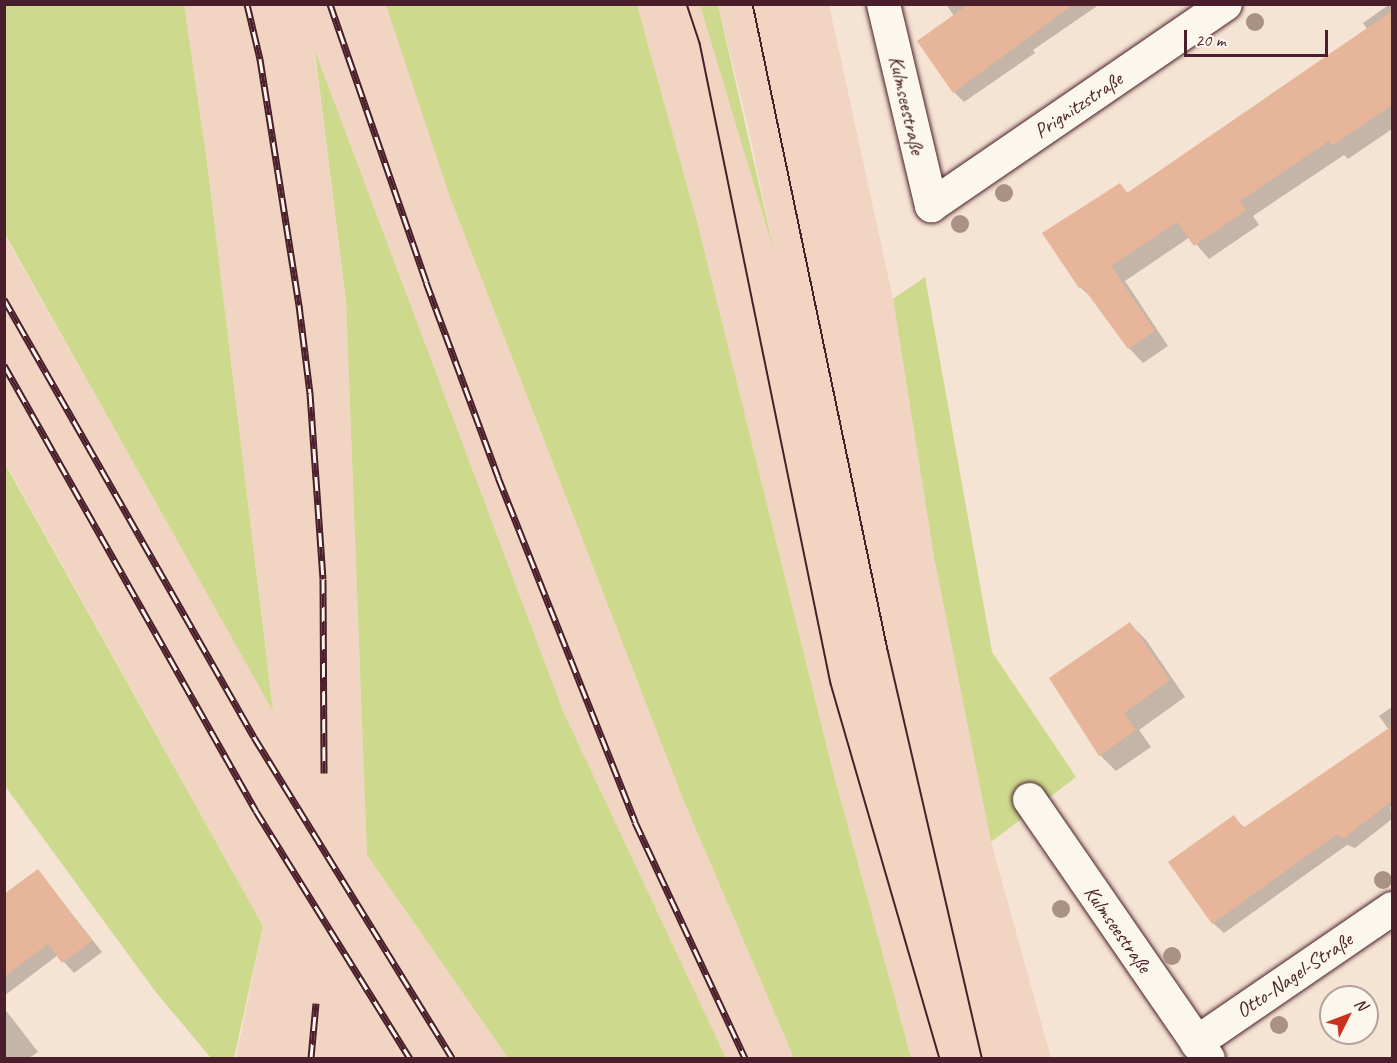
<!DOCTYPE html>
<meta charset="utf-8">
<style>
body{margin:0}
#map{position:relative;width:1397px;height:1063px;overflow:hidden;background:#f5e3d3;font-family:Caveat,sans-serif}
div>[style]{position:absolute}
.built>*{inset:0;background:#f1d5c2}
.green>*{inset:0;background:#cdd98c}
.shadow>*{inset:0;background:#0003}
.building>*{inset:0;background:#e7b599}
.roads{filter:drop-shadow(0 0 2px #4a1f2b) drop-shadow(0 0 2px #4a1f2b)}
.minor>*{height:33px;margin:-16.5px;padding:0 16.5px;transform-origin:16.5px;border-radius:16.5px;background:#fbf7ec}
.tram>*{height:1.5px;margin:-0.75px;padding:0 0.75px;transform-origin:0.75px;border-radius:0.75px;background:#4a1f2b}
.rail>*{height:7px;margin-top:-3.5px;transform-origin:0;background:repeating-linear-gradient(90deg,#fbf7ec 0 14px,#4a1f2b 0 28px);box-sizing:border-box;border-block:2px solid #4a1f2b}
.trees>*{width:18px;height:18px;margin:-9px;border-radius:50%;background:#a99184}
span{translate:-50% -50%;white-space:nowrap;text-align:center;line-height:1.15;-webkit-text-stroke:4.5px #fbf7ec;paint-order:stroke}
.street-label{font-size:21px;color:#4a1f2b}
.frame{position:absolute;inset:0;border:6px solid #4a1f2b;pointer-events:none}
.north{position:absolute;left:1319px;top:985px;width:60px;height:60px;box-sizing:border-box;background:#fbf7ec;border:2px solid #b4a19f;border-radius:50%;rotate:48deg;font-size:16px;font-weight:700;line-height:24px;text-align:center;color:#4a1f2b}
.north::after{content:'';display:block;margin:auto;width:21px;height:27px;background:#c8321e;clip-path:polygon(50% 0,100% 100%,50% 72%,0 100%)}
.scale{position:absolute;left:1184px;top:30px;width:144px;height:27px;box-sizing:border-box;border:3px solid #4a1f2b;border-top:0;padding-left:8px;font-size:18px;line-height:21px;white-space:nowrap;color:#4a1f2b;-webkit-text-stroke:4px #fbf7ec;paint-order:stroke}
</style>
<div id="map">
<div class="built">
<i style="clip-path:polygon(184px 5px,386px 5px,450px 197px,683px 799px,794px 1058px,726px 1058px,563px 711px,315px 54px,346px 300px,367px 855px,508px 1058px,236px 1058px,263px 926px,5px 462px,4px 234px,273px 709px,207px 162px)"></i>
<i style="clip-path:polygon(637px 5px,700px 5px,772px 241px,748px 126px,718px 5px,829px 5px,893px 299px,934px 557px,991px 842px,1051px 1058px,911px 1058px,833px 772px,699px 229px)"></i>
</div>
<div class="green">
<i style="clip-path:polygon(4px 5px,184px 5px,207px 162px,273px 711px,5px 234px)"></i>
<i style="clip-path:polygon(386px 5px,637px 5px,699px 229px,833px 772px,911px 1058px,794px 1058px,683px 799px,450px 197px)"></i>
<i style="clip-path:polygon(700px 5px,718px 5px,774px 251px)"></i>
<i style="clip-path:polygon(315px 51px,563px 711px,726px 1058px,508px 1058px,367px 855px,346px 300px)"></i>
<i style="clip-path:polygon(925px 277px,992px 652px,1076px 777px,991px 842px,934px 557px,893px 299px)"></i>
<i style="clip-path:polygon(4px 462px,263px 926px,234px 1058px,211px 1058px,155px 991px,5px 786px)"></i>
</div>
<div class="shadow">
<i style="clip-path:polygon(946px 4px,1100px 4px,1033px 50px,1035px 53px,964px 102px,954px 92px,954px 16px)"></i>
<i style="clip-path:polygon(1390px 4px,1392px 4px,1392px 129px,1348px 159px,1344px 155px,1253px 216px,1259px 225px,1209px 259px,1190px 237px,1125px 281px,1168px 346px,1143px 363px,1129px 348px,1095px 301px,1080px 287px,1120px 185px,1128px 193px,1368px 30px,1363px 23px)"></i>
<i style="clip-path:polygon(1130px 624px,1146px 640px,1185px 697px,1139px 730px,1151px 747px,1116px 771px,1100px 755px)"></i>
<i style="clip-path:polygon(1392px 707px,1392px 805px,1390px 807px,1392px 819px,1355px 848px,1347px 845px,1224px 933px,1213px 923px,1233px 817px,1245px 828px,1389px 730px,1379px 716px)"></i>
<i style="clip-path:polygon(38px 871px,102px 952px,74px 973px,58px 955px,4px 996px,4px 896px)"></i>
<i style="clip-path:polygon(4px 1008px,38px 1052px,29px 1058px,4px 1058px)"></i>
</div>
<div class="building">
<i style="clip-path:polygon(969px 4px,1074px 4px,953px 93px,917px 41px)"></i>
<i style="clip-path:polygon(1392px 11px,1392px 105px,1332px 146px,1329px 141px,1240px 201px,1246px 210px,1194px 246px,1177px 222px,1111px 266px,1155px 331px,1128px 349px,1082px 286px,1079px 288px,1042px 233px,1120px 183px,1127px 193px)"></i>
<i style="clip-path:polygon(1130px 622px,1170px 680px,1124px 713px,1136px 730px,1099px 756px,1049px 678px)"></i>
<i style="clip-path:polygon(1392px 726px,1392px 801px,1344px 838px,1336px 835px,1212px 924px,1168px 862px,1234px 815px,1243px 828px)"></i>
<i style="clip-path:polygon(38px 869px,92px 941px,62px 963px,48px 944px,4px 977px,4px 894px)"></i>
</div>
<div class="roads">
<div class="minor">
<i style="left:883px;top:4px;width:207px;rotate:76.6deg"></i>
<i style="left:931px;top:205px;width:356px;rotate:-34.4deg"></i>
<i style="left:1029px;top:799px;width:315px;rotate:55.4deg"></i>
<i style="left:1196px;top:1042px;width:237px;rotate:-34.4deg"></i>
</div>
</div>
<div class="tram">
<i style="left:687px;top:4px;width:41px;rotate:71.6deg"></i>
<i style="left:700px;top:43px;width:654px;rotate:78.45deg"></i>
<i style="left:831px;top:684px;width:390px;rotate:73.8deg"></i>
<i style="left:753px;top:4px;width:660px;rotate:78.2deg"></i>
<i style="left:888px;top:650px;width:419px;rotate:77deg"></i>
</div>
<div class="rail">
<i style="left:247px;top:4px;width:57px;rotate:76.7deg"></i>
<i style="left:260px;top:59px;width:249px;rotate:81deg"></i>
<i style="left:299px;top:305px;width:89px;rotate:82.9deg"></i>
<i style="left:310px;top:393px;width:186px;rotate:86deg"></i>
<i style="left:323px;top:579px;width:194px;rotate:89.7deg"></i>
<i style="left:330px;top:4px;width:294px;rotate:70.9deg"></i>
<i style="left:426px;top:282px;width:208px;rotate:69.7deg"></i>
<i style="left:498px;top:477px;width:371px;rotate:68.3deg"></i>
<i style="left:635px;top:822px;width:260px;rotate:65deg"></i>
<i style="left:4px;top:299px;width:504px;rotate:60.28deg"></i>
<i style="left:254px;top:737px;width:377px;rotate:58.3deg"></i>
<i style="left:4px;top:365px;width:512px;rotate:60.53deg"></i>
<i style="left:256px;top:811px;width:291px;rotate:58.1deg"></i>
<i style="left:311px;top:1058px;width:55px;rotate:-84.8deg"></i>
</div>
<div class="trees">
<i style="left:1255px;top:22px"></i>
<i style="left:1004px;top:193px"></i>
<i style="left:960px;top:224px"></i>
<i style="left:1383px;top:880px"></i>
<i style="left:1061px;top:909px"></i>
<i style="left:1172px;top:956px"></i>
<i style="left:1279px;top:1025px"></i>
</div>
<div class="street-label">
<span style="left:907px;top:105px;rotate:77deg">Kulmseestraße</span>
<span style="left:1078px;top:105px;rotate:-34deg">Prignitzstraße</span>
<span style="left:1118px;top:929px;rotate:55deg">Kulmseestraße</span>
<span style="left:1294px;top:975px;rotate:-34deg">Otto-Nagel-Straße</span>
</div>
<div class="frame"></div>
<div class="north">N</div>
<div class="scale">20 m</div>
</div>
